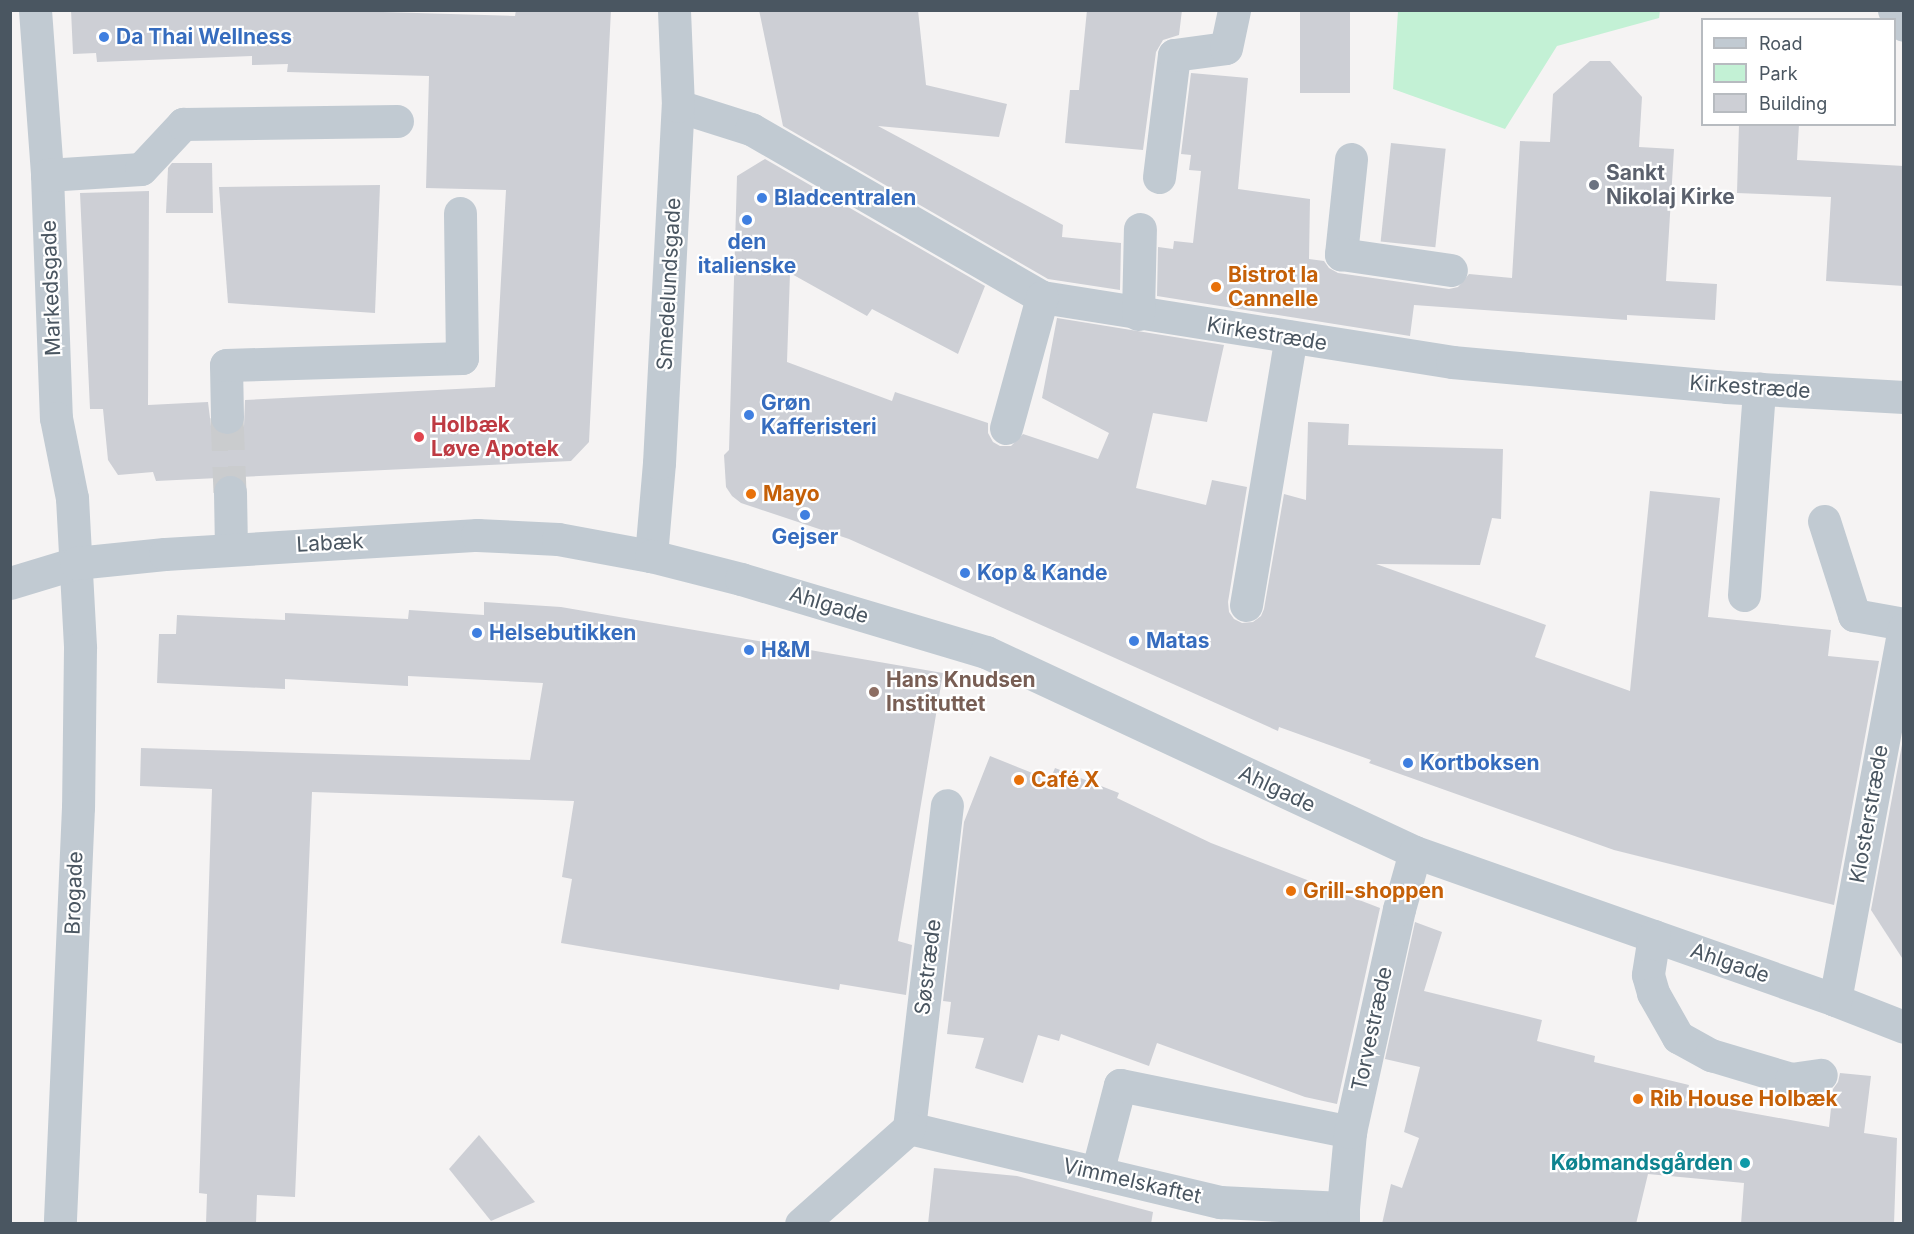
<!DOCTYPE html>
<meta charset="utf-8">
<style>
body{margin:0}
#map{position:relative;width:1914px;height:1234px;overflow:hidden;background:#f5f3f3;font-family:Inter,sans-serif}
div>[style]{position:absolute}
.green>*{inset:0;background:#c3f1d5}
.building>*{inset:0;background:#cdcfd5;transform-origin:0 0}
.minor-tunnel>*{height:33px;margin-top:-16.5px;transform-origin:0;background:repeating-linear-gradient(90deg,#caccce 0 33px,transparent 0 49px)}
.minor>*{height:33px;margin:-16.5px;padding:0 16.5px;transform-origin:16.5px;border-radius:16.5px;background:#c1cad2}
.dots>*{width:16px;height:16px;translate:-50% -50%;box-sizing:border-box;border:3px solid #fff;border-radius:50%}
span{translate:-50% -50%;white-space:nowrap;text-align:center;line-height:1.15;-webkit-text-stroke:4.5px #fff;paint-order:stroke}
.shop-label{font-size:21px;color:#366cbe;font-weight:700}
.left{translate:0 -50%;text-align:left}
.worship-label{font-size:21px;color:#5b616d;font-weight:700}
.food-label{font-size:21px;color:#c56008;font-weight:700}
.street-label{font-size:21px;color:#4a5661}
.health-label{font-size:21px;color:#be3a42;font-weight:700}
.education-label{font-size:21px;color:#785e54;font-weight:700}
.culture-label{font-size:21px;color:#0d838f;font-weight:700}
.right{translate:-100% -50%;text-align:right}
.frame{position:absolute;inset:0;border:12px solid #4a5661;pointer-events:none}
.legend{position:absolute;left:1701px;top:18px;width:195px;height:108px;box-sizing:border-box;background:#fff;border:2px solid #b7bbc0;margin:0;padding:8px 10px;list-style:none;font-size:18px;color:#4a5661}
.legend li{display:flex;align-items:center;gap:12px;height:30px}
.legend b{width:30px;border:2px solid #b7bbc0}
</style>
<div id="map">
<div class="green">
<i style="clip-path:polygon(1398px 11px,1398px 10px,1660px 11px,1659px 18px,1557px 46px,1505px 129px,1393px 89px)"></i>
</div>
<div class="building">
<i style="clip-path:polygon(71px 10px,315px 10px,515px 16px,516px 10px,611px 10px,589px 442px,571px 461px,240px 477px,229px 473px,218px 478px,156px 481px,153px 472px,118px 475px,108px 460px,103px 409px,90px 409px,80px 193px,149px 191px,148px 405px,208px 402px,211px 426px,217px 433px,227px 436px,237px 433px,244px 426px,245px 400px,495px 387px,506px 190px,426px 188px,429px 76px,287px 72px,288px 64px,252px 65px,252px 56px,97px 62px,96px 53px,73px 54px)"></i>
<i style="clip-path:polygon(759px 10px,918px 10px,926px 85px,1007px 104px,999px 137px,878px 126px,1063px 225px,1062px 237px,1121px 243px,1120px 290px,1048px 279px,783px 126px)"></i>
<i style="clip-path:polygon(1087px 10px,1182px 10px,1179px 35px,1163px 40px,1156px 52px,1143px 150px,1065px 143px,1070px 90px,1079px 90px)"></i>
<i style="left:1300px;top:10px;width:50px;height:83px"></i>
<i style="clip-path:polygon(1590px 61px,1610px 61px,1642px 97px,1639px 147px,1674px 149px,1666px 281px,1717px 284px,1715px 320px,1627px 315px,1627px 320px,1414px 305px,1410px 336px,1157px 296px,1158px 247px,1173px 249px,1174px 241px,1193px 243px,1201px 171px,1189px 170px,1191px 155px,1181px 154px,1191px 73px,1248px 78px,1238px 189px,1310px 199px,1309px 259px,1324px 261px,1329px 268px,1338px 273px,1449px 289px,1458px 287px,1469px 274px,1512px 278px,1520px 141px,1550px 142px,1553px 94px)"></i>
<i style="clip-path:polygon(1739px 124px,1799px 124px,1797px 160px,1904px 166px,1904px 286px,1826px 281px,1831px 197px,1737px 193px)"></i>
<i style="left:1391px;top:143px;width:55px;height:99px;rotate:6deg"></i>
<i style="clip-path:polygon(765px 159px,985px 286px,958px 354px,872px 309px,867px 316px,790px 273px,787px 362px,892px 401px,895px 392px,988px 423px,988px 433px,993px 442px,1000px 446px,1011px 446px,1023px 434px,1098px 459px,1109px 433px,1042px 398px,1057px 318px,1224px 345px,1207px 422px,1153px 413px,1136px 488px,1206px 505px,1212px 480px,1247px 487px,1228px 602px,1229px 612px,1234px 619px,1242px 623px,1253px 622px,1261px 616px,1264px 609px,1284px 494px,1306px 500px,1308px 422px,1349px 424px,1348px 445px,1503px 449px,1501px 519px,1492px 518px,1480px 565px,1376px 564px,1546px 625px,1535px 657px,1630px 691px,1650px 491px,1720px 498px,1708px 617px,1831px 630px,1828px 656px,1879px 661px,1834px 905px,1614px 850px,1369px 763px,1371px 760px,1279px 727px,1278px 731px,849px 539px,741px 503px,732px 496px,726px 487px,724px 455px,729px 450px,737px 176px)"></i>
<i style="clip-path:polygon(172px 163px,212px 163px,213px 213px,166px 213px,168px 168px)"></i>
<i style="clip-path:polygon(380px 185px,375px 313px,228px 303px,219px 187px)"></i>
<i style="clip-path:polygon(484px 602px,561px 607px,943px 673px,898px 941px,912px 945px,906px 995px,840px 984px,839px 990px,561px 943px,572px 879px,562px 877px,574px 801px,312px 792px,295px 1197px,257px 1195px,256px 1224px,206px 1224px,207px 1194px,199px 1193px,212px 789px,140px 786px,141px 748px,530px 760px,543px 683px,408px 676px,408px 686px,285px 679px,285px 689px,157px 683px,159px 634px,176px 634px,177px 615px,285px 620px,285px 613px,408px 619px,409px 610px,484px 615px)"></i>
<i style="clip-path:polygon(1904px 734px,1904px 961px,1871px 910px)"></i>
<i style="clip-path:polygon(990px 756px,1050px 780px,1055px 768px,1119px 793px,1117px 798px,1211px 843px,1380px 908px,1337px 1104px,1305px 1097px,1157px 1043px,1149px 1066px,1061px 1034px,1059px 1041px,1038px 1035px,1023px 1083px,975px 1068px,984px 1038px,947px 1034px,951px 1002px,943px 1001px,964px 822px)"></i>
<i style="clip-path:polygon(1415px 922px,1442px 932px,1424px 991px,1542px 1020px,1537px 1041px,1595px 1056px,1594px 1062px,1689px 1085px,1685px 1101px,1829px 1127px,1833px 1089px,1838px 1082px,1840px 1073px,1871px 1076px,1864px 1133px,1897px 1138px,1894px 1224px,1741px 1224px,1744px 1183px,1648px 1174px,1636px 1224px,1382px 1224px,1391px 1184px,1402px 1188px,1419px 1138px,1404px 1132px,1420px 1067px,1385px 1059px)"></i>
<i style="clip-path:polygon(479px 1135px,535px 1202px,491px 1221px,449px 1169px)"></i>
<i style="clip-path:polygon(934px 1168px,1017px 1176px,1153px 1212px,1151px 1224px,928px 1224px)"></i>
</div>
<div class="minor-tunnel">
<i style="left:227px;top:417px;width:75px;rotate:87.7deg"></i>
</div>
<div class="minor">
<i style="left:35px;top:10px;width:165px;rotate:85.8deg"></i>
<i style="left:47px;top:175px;width:243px;rotate:87.9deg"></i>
<i style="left:56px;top:418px;width:82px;rotate:78.7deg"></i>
<i style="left:72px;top:498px;width:150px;rotate:86.9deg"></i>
<i style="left:80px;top:648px;width:159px;rotate:90.7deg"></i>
<i style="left:78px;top:807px;width:417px;rotate:92.5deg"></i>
<i style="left:1894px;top:10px;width:18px;rotate:56deg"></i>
<i style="left:678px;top:106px;width:77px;rotate:17.5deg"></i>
<i style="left:751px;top:129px;width:336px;rotate:30deg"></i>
<i style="left:1042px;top:297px;width:415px;rotate:9deg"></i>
<i style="left:1452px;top:362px;width:275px;rotate:5.2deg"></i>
<i style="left:1726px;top:387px;width:178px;rotate:3.2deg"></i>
<i style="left:1351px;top:159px;width:96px;rotate:96deg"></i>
<i style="left:1341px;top:254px;width:111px;rotate:8.3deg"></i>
<i style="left:47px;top:175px;width:94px;rotate:-3.7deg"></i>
<i style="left:141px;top:169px;width:62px;rotate:-47deg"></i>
<i style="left:183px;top:124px;width:214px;rotate:-0.8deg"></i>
<i style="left:1159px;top:177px;width:123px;rotate:-83deg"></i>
<i style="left:1174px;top:55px;width:52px;rotate:-7.7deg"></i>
<i style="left:1226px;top:48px;width:39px;rotate:-78deg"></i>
<i style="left:1138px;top:314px;width:85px;rotate:-88.7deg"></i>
<i style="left:227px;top:417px;width:52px;rotate:-91.1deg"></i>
<i style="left:226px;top:365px;width:236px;rotate:-1.7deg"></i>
<i style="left:462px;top:358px;width:145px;rotate:-90.8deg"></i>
<i style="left:1006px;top:428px;width:136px;rotate:-74.6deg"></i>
<i style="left:230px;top:492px;width:56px;rotate:89deg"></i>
<i style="left:1824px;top:521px;width:99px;rotate:72.3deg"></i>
<i style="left:1854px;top:615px;width:51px;rotate:10.2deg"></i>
<i style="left:651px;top:556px;width:93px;rotate:-85.1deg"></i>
<i style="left:659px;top:463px;width:358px;rotate:-87deg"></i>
<i style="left:678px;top:106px;width:96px;rotate:-92.4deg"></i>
<i style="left:10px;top:583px;width:69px;rotate:-16.9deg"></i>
<i style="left:76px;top:563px;width:89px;rotate:-5.8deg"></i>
<i style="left:165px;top:554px;width:313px;rotate:-3.5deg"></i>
<i style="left:477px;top:535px;width:81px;rotate:2.8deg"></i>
<i style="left:558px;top:539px;width:95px;rotate:10.4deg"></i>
<i style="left:651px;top:556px;width:93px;rotate:14.3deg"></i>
<i style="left:741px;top:579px;width:256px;rotate:16.6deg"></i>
<i style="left:986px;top:652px;width:473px;rotate:25deg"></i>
<i style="left:1415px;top:852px;width:445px;rotate:19.4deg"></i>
<i style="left:1835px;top:1000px;width:74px;rotate:21.4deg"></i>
<i style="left:1744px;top:595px;width:207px;rotate:-85.8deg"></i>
<i style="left:1246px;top:605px;width:272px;rotate:-80.5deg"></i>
<i style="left:1654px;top:936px;width:39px;rotate:99deg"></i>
<i style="left:1648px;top:975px;width:19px;rotate:74deg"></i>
<i style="left:1653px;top:993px;width:51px;rotate:60.4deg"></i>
<i style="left:1678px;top:1037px;width:38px;rotate:29deg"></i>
<i style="left:1711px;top:1055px;width:84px;rotate:16.7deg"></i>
<i style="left:1791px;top:1079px;width:30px;rotate:-8deg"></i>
<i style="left:1835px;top:1000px;width:377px;rotate:-79.5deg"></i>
<i style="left:909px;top:1128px;width:320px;rotate:13.4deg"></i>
<i style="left:1220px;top:1202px;width:123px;rotate:2.8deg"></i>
<i style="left:1343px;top:1208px;width:16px;rotate:90deg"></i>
<i style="left:909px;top:1128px;width:325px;rotate:-83.3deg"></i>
<i style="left:1097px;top:1173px;width:91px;rotate:-75.4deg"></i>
<i style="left:1120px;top:1085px;width:235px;rotate:11.5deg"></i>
<i style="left:1343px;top:1208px;width:76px;rotate:-84.7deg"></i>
<i style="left:1350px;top:1132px;width:228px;rotate:-77.6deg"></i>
<i style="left:1399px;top:909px;width:59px;rotate:-74.3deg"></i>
<i style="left:801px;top:1224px;width:144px;rotate:-41.6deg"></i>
</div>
<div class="dots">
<i style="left:104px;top:37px;background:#3f7fe0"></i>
<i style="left:1594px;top:185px;background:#6b7280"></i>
<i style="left:762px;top:198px;background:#3f7fe0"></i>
<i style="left:747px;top:220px;background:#3f7fe0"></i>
<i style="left:1216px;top:287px;background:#e8710a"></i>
<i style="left:749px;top:415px;background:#3f7fe0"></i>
<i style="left:419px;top:437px;background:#e0444e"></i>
<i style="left:751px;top:494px;background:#e8710a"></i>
<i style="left:805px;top:515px;background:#3f7fe0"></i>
<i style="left:965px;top:573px;background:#3f7fe0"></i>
<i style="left:477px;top:633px;background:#3f7fe0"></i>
<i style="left:1134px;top:641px;background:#3f7fe0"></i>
<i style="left:749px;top:650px;background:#3f7fe0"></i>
<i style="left:874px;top:692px;background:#8d6e63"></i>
<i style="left:1408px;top:763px;background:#3f7fe0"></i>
<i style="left:1019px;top:780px;background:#e8710a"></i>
<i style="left:1291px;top:891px;background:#e8710a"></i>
<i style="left:1638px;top:1099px;background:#e8710a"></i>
<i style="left:1745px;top:1163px;background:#0f9aa8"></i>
</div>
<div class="shop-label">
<span class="left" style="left:116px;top:37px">Da Thai Wellness</span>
<span class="left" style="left:774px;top:198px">Bladcentralen</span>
<span style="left:747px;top:254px">den<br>italienske</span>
<span class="left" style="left:761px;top:415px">Grøn<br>Kafferisteri</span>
<span style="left:805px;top:537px">Gejser</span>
<span class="left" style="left:977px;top:573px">Kop &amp; Kande</span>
<span class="left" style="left:489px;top:633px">Helsebutikken</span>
<span class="left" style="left:1146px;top:641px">Matas</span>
<span class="left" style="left:761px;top:650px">H&amp;M</span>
<span class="left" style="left:1420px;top:763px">Kortboksen</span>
</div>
<div class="worship-label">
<span class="left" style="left:1606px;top:185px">Sankt<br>Nikolaj Kirke</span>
</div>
<div class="food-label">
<span class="left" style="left:1228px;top:287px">Bistrot la<br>Cannelle</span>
<span class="left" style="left:763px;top:494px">Mayo</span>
<span class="left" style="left:1031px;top:780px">Café X</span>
<span class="left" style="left:1303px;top:891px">Grill-shoppen</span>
<span class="left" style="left:1650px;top:1099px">Rib House Holbæk</span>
</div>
<div class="street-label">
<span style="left:669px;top:284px;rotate:-87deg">Smedelundsgade</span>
<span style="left:51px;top:288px;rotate:-92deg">Markedsgade</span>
<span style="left:1267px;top:334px;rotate:9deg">Kirkestræde</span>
<span style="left:1750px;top:387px;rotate:4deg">Kirkestræde</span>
<span style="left:330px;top:543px;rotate:-3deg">Labæk</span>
<span style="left:829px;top:605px;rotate:17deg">Ahlgade</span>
<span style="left:1277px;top:789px;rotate:25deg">Ahlgade</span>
<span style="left:1869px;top:814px;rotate:-80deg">Klosterstræde</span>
<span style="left:74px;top:893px;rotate:-88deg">Brogade</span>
<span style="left:1730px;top:963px;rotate:19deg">Ahlgade</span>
<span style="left:928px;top:967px;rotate:-83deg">Søstræde</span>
<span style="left:1372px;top:1029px;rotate:-78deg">Torvestræde</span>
<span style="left:1132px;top:1181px;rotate:13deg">Vimmelskaftet</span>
</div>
<div class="health-label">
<span class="left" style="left:431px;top:437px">Holbæk<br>Løve Apotek</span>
</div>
<div class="education-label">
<span class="left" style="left:886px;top:692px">Hans Knudsen<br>Instituttet</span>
</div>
<div class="culture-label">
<span class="right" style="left:1733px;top:1163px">Købmandsgården</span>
</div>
<div class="frame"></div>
<ul class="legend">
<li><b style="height:8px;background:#c1cad2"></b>Road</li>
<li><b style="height:16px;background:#c3f1d5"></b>Park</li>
<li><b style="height:16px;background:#cdcfd5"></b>Building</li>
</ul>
</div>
